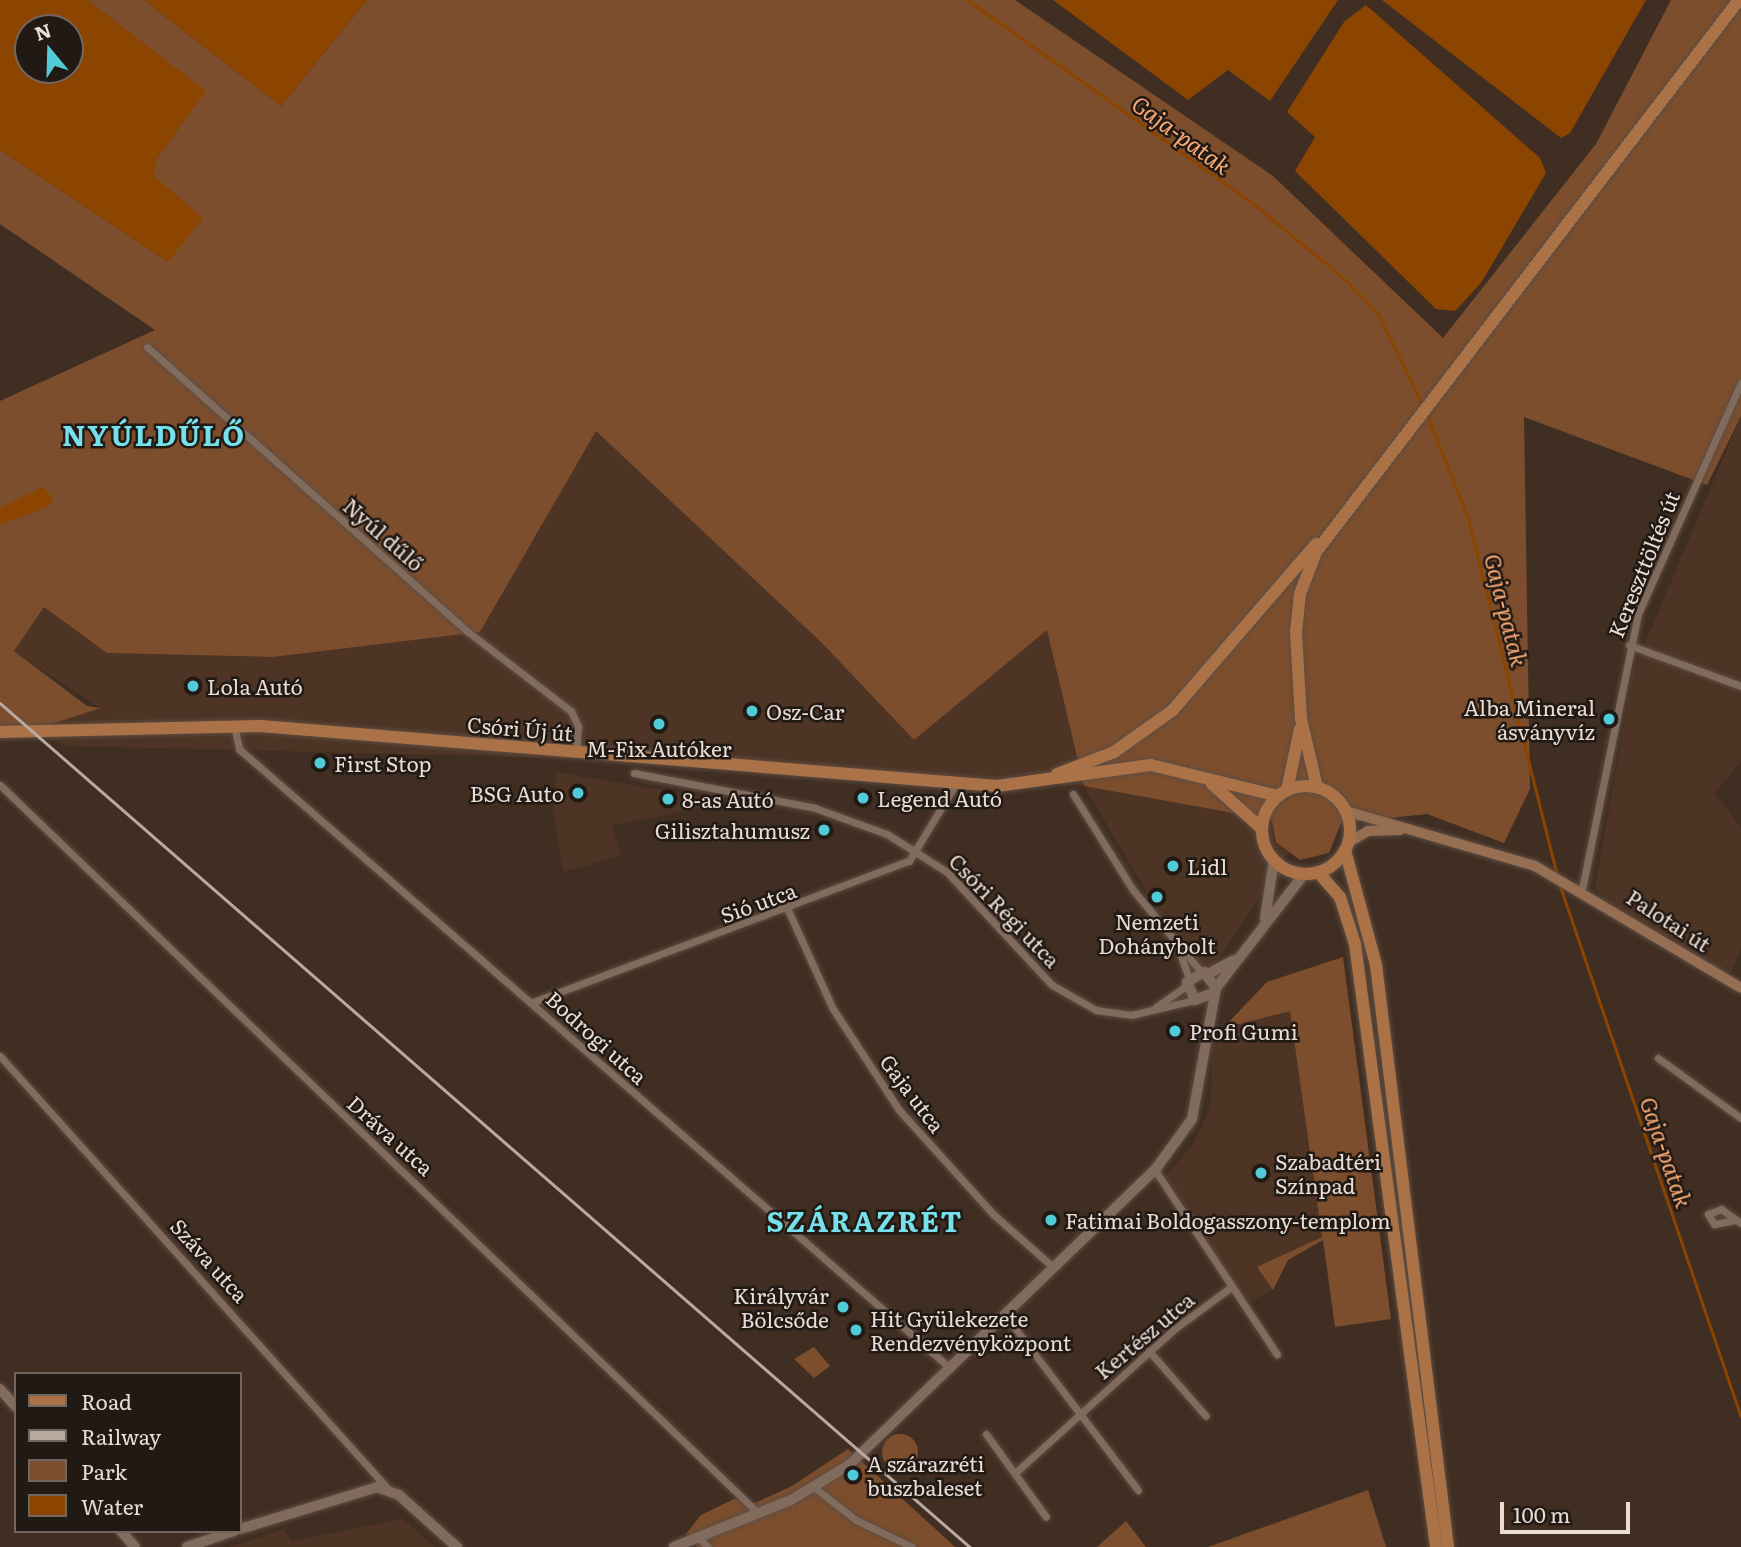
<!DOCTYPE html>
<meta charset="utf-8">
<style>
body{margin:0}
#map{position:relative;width:1741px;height:1547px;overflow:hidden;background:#412e22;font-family:Literata,serif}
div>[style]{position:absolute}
.built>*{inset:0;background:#4d3424}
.green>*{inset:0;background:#7d4e2d}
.round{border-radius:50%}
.water>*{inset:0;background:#8b4501}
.stream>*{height:2.5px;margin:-1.25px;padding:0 1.25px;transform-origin:1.25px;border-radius:1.25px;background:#8b4501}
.roads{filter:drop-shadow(0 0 2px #5d4d43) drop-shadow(0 0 2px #5d4d43)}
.minor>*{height:7px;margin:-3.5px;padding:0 3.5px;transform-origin:3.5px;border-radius:3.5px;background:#816b5d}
.tertiary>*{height:10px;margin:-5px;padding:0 5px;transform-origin:5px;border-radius:5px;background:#816b5d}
.secondary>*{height:10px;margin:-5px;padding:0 5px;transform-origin:5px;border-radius:5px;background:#966e52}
.primary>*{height:12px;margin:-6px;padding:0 6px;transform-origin:6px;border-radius:6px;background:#ab7248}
.primary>.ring{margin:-6px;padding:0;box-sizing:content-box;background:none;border:12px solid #ab7248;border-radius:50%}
.rail>*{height:2.5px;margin:-1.25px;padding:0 1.25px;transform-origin:1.25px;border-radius:1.25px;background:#b9aaa1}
.dots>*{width:19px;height:19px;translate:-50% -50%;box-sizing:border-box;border:4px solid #211913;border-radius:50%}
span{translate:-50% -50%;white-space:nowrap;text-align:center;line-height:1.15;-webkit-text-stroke:5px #211913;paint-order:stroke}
.street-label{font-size:21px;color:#e9dcd4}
.poi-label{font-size:21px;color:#e9dcd4}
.left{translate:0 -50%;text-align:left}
.right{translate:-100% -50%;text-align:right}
.water-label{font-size:23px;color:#fbab75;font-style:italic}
.district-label{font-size:28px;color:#76e1ed;font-weight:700;letter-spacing:2px}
.legend{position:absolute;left:14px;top:1372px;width:228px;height:161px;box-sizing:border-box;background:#211913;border:2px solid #716760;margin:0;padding:9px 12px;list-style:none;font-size:21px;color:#e9dcd4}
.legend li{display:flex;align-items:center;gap:14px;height:35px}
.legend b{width:35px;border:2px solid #716760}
.north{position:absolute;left:14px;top:14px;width:70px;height:70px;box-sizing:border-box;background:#211913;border:2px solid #716760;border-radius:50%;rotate:341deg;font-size:19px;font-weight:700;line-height:28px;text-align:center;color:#e9dcd4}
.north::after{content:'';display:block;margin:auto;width:24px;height:32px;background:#52cbd8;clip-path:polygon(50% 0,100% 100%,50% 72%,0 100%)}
.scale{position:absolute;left:1500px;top:1502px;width:130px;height:32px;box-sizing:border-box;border:4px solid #e9dcd4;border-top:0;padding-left:9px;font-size:21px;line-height:24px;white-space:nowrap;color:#e9dcd4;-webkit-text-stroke:5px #211913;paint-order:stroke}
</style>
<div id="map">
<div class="built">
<i style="clip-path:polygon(1741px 416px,1741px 761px,1715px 793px,1741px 828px,1741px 949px,1725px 984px,1615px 913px,1595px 889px,1633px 672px)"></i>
<i style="clip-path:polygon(596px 431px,821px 642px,914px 740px,1047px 629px,1306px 827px,1201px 985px,1084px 786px,562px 758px,65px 746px,33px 731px,100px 708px,13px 651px,44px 607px,108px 653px,273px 657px,480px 632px)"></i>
<i style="clip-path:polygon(556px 772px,713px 799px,713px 805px,612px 826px,621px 856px,563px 872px,553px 810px)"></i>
<i style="clip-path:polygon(1290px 1010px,1322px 1237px,1258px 1267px,1273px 1290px,1247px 1303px,1165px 1176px,1193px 1144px,1211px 1106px,1212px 1046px,1223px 1028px)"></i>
<i style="clip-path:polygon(403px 1519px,435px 1547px,229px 1547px,284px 1529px,291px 1541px)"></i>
</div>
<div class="green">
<i style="clip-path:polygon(87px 0,144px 0,281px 106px,367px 0,1015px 0,1273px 176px,1443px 338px,1596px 144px,1671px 0,1741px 0,1741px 416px,1707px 485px,1524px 417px,1530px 789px,1504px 843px,1427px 814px,1341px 823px,1329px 853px,1300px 860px,1276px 842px,1272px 820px,1084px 786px,1047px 630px,914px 740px,821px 642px,596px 431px,480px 632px,273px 657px,107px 653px,44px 607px,14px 651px,87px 706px,101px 708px,33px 730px,0 732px,0 401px,155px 330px,0 224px,0 150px,168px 262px,153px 176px,157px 158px,205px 91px)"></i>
<i style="clip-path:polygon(1343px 957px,1391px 1319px,1335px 1327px,1323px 1240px,1288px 1260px,1273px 1290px,1257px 1267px,1322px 1237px,1290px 1011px,1223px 1028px,1267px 982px)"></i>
<i style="clip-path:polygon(814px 1347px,830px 1366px,814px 1378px,794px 1359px)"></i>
<i class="round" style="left:882px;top:1434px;width:36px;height:36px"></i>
<i style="clip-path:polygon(848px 1449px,955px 1547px,697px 1547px,686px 1534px,701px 1515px,734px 1499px,755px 1503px,792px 1486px)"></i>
<i style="clip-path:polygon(1368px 1490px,1386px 1547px,1208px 1547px)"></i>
<i style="clip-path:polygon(1126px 1521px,1146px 1547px,1097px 1547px)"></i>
</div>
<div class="water">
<i style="clip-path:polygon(evenodd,0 0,87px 0,206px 91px,157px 158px,154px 176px,203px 218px,168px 262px,0 150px,0 0,28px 28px,70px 28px,70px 70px,28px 70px,28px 28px)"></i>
<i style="clip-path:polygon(144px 0,367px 0,281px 106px)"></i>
<i style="clip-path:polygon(1053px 0,1338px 0,1270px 101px,1228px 70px,1188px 100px)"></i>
<i style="clip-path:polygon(1382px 0,1646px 0,1570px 133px,1561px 138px)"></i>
<i style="clip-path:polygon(1366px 5px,1540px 158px,1546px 173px,1481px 283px,1455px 311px,1436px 309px,1295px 171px,1315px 137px,1287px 112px,1344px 22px)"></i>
<i style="clip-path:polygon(43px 487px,53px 498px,49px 506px,0 525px,0 508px)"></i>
</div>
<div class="stream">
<i style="left:968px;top:0;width:351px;rotate:35.5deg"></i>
<i style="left:1254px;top:204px;width:121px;rotate:39.6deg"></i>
<i style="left:1347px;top:281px;width:45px;rotate:45.9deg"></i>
<i style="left:1378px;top:313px;width:102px;rotate:63.9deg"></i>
<i style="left:1427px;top:414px;width:111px;rotate:68.3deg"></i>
<i style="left:1468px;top:517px;width:369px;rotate:76deg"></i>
<i style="left:1560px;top:885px;width:561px;rotate:71.18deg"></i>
</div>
<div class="roads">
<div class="minor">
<i style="left:147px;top:347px;width:428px;rotate:41.6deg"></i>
<i style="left:467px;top:631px;width:131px;rotate:37.6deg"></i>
<i style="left:571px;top:711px;width:17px;rotate:65deg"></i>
<i style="left:578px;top:726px;width:26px;rotate:94deg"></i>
<i style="left:1629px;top:645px;width:119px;rotate:20.1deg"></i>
<i style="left:234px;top:725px;width:25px;rotate:78deg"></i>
<i style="left:239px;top:749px;width:943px;rotate:41.04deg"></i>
<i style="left:634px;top:773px;width:184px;rotate:10.9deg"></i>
<i style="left:815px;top:808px;width:77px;rotate:19.9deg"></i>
<i style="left:887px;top:834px;width:71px;rotate:32.3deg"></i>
<i style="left:947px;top:872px;width:154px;rotate:47.1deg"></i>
<i style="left:1052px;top:985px;width:51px;rotate:29.6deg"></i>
<i style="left:1096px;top:1010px;width:35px;rotate:8deg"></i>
<i style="left:1131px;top:1015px;width:66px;rotate:-13.2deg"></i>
<i style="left:0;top:785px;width:1050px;rotate:43.84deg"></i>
<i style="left:1073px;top:794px;width:113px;rotate:58deg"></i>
<i style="left:1133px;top:890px;width:107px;rotate:50.3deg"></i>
<i style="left:1582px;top:889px;width:281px;rotate:-78.5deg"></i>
<i style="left:1638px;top:614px;width:253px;rotate:-66deg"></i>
<i style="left:788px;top:910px;width:109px;rotate:65.6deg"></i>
<i style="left:833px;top:1009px;width:121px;rotate:56.8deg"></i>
<i style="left:899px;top:1110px;width:142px;rotate:47.9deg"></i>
<i style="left:994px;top:1215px;width:79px;rotate:41.4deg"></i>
<i style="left:1178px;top:947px;width:34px;rotate:71deg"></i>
<i style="left:533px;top:1002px;width:402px;rotate:-20.6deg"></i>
<i style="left:909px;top:861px;width:89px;rotate:-58.8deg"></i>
<i style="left:1156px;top:1007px;width:38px;rotate:-35deg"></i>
<i style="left:0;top:1056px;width:583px;rotate:48.13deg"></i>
<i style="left:1658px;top:1058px;width:102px;rotate:35.9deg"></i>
<i style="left:1155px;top:1170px;width:221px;rotate:56.5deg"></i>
<i style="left:1735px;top:1220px;width:21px;rotate:169deg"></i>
<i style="left:1714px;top:1224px;width:12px;rotate:-121deg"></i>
<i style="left:1708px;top:1214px;width:14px;rotate:-21deg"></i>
<i style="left:1721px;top:1209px;width:24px;rotate:35deg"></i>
<i style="left:1005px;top:1315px;width:220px;rotate:52.8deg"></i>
<i style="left:1149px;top:1351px;width:86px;rotate:48.8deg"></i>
<i style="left:986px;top:1434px;width:102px;rotate:54.1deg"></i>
<i style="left:1015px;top:1473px;width:213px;rotate:-42.1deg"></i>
<i style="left:1173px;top:1330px;width:72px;rotate:-36.6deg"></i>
<i style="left:815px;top:1488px;width:52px;rotate:38deg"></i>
<i style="left:856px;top:1520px;width:62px;rotate:25.7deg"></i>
<i style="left:697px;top:1536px;width:16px;rotate:45deg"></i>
</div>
<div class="tertiary">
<i style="left:1265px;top:918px;width:59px;rotate:-81.2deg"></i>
<i style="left:1208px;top:974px;width:30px;rotate:-28deg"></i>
<i style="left:1215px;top:992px;width:22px;rotate:158deg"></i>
<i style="left:1195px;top:1000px;width:20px;rotate:-114deg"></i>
<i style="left:1187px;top:982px;width:20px;rotate:-30deg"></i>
<i style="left:1204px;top:972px;width:20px;rotate:53deg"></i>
<i style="left:0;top:1389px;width:24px;rotate:48deg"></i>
<i style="left:240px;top:1529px;width:143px;rotate:-17deg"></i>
<i style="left:377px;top:1487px;width:23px;rotate:20deg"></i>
<i style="left:399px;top:1495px;width:78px;rotate:41.9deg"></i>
<i style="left:121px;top:1531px;width:21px;rotate:49deg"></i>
<i style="left:187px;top:1547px;width:50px;rotate:-18.8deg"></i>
<i style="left:674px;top:1547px;width:126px;rotate:-21.9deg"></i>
<i style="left:791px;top:1500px;width:68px;rotate:-31.1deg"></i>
<i style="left:849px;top:1465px;width:425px;rotate:-44deg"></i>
<i style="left:1155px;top:1170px;width:63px;rotate:-54deg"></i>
<i style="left:1192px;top:1119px;width:133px;rotate:-79.6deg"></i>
<i style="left:1216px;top:988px;width:144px;rotate:-52.3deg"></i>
</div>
<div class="secondary">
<i style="left:1346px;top:811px;width:197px;rotate:16.2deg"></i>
<i style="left:1535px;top:866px;width:239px;rotate:30.6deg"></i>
<i style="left:1349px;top:842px;width:22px;rotate:-30deg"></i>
<i style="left:1368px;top:831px;width:32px;rotate:-2deg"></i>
</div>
<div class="primary">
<i style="left:0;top:732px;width:260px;rotate:-1.3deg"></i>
<i style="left:260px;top:726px;width:739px;rotate:4.65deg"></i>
<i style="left:997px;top:786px;width:155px;rotate:-7.8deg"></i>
<i style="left:1151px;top:765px;width:131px;rotate:13.7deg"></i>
<i style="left:1057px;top:774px;width:61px;rotate:-21.1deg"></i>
<i style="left:1114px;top:752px;width:71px;rotate:-35.3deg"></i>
<i style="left:1172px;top:711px;width:221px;rotate:-49.2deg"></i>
<i style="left:1212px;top:784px;width:66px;rotate:41.9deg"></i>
<i class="ring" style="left:1262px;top:786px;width:76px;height:76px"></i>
<i style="left:1317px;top:787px;width:70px;rotate:-103.2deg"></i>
<i style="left:1301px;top:719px;width:87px;rotate:-93.3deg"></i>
<i style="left:1296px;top:632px;width:38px;rotate:-84deg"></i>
<i style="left:1300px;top:594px;width:45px;rotate:-69.1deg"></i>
<i style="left:1316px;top:552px;width:695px;rotate:-52.54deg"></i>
<i style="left:1287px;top:790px;width:62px;rotate:-78deg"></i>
<i style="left:1345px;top:850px;width:119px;rotate:74.9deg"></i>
<i style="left:1376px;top:965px;width:586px;rotate:82.95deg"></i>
<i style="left:1318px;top:872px;width:33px;rotate:49deg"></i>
<i style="left:1340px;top:897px;width:49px;rotate:72.3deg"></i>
<i style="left:1355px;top:944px;width:608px;rotate:82.35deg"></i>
</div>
</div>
<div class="rail">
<i style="left:0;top:703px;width:1286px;rotate:41.03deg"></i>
</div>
<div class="dots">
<i style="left:193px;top:686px;background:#52cbd8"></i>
<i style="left:752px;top:711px;background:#52cbd8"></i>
<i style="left:1609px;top:719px;background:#52cbd8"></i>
<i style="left:659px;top:724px;background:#52cbd8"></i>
<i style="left:320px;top:763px;background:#52cbd8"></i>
<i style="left:578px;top:793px;background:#52cbd8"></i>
<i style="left:863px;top:798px;background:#52cbd8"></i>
<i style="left:668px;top:799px;background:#52cbd8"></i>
<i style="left:824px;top:830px;background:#52cbd8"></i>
<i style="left:1173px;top:866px;background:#52cbd8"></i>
<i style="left:1157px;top:897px;background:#52cbd8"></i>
<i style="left:1175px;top:1031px;background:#52cbd8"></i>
<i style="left:1261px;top:1173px;background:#52cbd8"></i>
<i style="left:1051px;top:1220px;background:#52cbd8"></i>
<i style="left:843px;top:1307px;background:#52cbd8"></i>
<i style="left:856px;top:1330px;background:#52cbd8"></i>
<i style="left:853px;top:1475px;background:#52cbd8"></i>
</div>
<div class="street-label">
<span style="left:384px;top:534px;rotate:41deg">Nyúl dűlő</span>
<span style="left:1643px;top:564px;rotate:-68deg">Kereszttöltés út</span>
<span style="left:520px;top:728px;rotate:5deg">Csóri Új út</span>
<span style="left:758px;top:902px;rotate:-20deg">Sió utca</span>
<span style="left:1005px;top:910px;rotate:46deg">Csóri Régi utca</span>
<span style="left:1669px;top:920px;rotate:33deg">Palotai út</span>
<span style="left:597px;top:1037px;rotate:42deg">Bodrogi utca</span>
<span style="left:913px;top:1093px;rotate:53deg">Gaja utca</span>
<span style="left:391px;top:1135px;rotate:42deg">Dráva utca</span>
<span style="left:210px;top:1260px;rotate:48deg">Száva utca</span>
<span style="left:1144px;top:1335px;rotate:-40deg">Kertész utca</span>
</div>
<div class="poi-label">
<span class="left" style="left:207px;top:686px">Lola Autó</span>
<span class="right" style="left:1595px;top:719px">Alba Mineral<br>ásványvíz</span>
<span class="left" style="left:766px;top:711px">Osz-Car</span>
<span style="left:659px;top:748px">M-Fix Autóker</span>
<span class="left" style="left:334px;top:763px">First Stop</span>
<span class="right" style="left:564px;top:793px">BSG Auto</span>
<span class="left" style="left:877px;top:798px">Legend Autó</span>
<span class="left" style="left:682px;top:799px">8-as Autó</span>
<span class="right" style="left:810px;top:830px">Gilisztahumusz</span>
<span class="left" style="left:1187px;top:866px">Lidl</span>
<span style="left:1157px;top:933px">Nemzeti<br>Dohánybolt</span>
<span class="left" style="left:1189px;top:1031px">Profi Gumi</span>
<span class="left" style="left:1275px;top:1173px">Szabadtéri<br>Színpad</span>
<span class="left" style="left:1065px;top:1220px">Fatimai Boldogasszony-templom</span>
<span class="right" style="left:829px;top:1307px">Királyvár<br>Bölcsőde</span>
<span class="left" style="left:870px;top:1330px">Hit Gyülekezete<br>Rendezvényközpont</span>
<span class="left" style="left:867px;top:1475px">A szárazréti<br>buszbaleset</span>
</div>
<div class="water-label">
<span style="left:1182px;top:134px;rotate:36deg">Gaja-patak</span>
<span style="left:1507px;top:610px;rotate:76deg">Gaja-patak</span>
<span style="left:1667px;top:1152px;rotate:71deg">Gaja-patak</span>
</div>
<div class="district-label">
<span style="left:154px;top:434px">NYÚLDŰLŐ</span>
<span style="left:865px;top:1220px">SZÁRAZRÉT</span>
</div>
<ul class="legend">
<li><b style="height:9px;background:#ab7248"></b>Road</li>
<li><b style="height:9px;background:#b9aaa1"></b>Railway</li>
<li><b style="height:19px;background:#7d4e2d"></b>Park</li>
<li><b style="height:19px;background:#8b4501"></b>Water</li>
</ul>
<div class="north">N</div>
<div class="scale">100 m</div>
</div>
